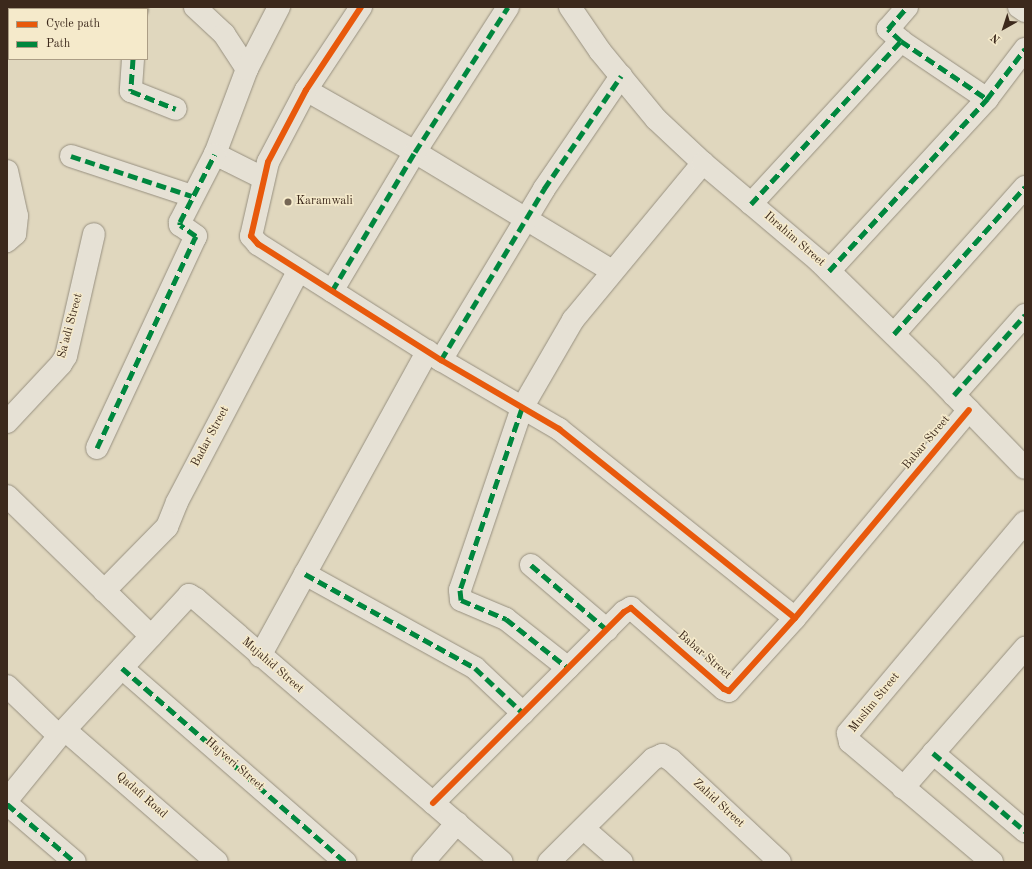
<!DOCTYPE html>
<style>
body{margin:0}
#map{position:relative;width:1032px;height:869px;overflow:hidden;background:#e0d7be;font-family:"Old Standard TT",serif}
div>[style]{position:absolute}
.roads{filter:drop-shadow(0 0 1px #979080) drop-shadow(0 0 1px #979080)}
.minor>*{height:22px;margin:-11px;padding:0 11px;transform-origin:11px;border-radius:11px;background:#e6e1d5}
.tertiary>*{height:22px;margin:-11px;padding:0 11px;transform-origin:11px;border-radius:11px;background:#e6e1d5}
.secondary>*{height:22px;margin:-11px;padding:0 11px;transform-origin:11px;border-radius:11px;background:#e6e1d5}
.quiet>*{height:5px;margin-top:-2.5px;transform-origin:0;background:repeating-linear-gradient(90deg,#00873e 0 10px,transparent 0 15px)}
.cycleway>*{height:6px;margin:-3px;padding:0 3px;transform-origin:3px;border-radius:3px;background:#e8590c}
.dots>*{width:11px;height:11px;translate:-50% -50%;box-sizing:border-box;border:2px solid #f5eacb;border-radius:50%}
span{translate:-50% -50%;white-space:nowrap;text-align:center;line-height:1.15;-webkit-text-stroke:3px #f5eacb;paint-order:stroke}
.poi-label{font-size:12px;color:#3c291c}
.left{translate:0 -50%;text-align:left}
.street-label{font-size:12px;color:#3c291c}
.frame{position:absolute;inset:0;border:8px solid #3c291c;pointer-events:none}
.legend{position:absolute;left:8px;top:8px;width:140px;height:52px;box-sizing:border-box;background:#f5eacb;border:1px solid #ab9d85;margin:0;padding:5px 7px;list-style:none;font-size:12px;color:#3c291c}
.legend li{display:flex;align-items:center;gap:8px;height:20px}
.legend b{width:20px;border:1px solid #ab9d85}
.north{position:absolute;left:984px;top:8px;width:40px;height:40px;-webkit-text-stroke:3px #f5eacb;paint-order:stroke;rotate:219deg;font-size:11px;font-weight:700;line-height:16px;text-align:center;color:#3c291c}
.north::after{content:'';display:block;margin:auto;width:14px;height:18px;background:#3c291c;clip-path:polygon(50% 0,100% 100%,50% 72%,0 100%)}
</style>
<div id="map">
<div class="roads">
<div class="minor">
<i style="left:195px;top:7px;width:40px;rotate:43deg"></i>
<i style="left:224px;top:34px;width:42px;rotate:56.7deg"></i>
<i style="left:361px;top:7px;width:100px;rotate:123.5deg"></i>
<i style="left:306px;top:90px;width:81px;rotate:117.8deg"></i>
<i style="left:268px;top:162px;width:76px;rotate:102.9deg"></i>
<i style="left:251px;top:236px;width:11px;rotate:49deg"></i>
<i style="left:258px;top:244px;width:217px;rotate:32.4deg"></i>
<i style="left:441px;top:360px;width:137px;rotate:30.3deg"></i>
<i style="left:559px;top:429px;width:302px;rotate:38.7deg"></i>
<i style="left:1019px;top:7px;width:7px;rotate:34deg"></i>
<i style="left:137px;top:9px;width:2px;rotate:-90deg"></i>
<i style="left:901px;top:41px;width:104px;rotate:34deg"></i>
<i style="left:133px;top:59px;width:32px;rotate:94deg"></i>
<i style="left:131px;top:91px;width:48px;rotate:21.8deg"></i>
<i style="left:306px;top:90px;width:125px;rotate:29.6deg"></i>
<i style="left:415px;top:152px;width:230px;rotate:31.1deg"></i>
<i style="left:71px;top:156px;width:127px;rotate:18.3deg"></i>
<i style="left:263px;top:178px;width:54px;rotate:-153.4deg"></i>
<i style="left:215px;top:154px;width:91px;rotate:-69.4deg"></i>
<i style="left:247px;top:69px;width:70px;rotate:-62.7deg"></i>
<i style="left:751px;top:204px;width:222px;rotate:-47.4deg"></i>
<i style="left:901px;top:41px;width:18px;rotate:-137deg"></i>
<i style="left:888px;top:29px;width:29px;rotate:-49deg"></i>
<i style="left:829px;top:271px;width:234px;rotate:-47.4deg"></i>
<i style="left:987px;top:99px;width:63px;rotate:-52.8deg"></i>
<i style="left:332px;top:291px;width:162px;rotate:-59.2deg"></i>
<i style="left:415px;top:152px;width:172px;rotate:-57.3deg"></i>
<i style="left:894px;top:334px;width:197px;rotate:-48.3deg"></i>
<i style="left:441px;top:360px;width:200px;rotate:-58.9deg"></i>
<i style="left:544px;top:189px;width:137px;rotate:-55.7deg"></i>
<i style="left:954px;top:395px;width:107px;rotate:-48.4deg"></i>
<i style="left:7px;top:422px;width:79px;rotate:-47deg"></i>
<i style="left:61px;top:364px;width:9px;rotate:-58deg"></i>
<i style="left:66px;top:356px;width:125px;rotate:-77.1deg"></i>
<i style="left:97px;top:448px;width:232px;rotate:-65deg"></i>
<i style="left:195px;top:238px;width:2px;rotate:-63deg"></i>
<i style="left:196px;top:236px;width:19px;rotate:-145deg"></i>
<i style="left:180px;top:225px;width:3px;rotate:-90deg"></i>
<i style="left:180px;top:222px;width:76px;rotate:-62.8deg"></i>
<i style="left:7px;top:496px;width:201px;rotate:44.2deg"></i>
<i style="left:531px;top:565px;width:100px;rotate:40.5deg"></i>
<i style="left:305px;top:574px;width:194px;rotate:28.9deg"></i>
<i style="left:475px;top:668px;width:66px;rotate:43.2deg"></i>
<i style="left:104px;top:591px;width:90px;rotate:-45.5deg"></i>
<i style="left:167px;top:527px;width:27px;rotate:-68deg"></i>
<i style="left:177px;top:502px;width:262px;rotate:-62.3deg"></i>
<i style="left:260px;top:656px;width:348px;rotate:-61.2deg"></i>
<i style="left:122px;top:668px;width:296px;rotate:41deg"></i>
<i style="left:568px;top:668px;width:79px;rotate:-141.7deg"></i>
<i style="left:506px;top:619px;width:49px;rotate:-157.1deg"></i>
<i style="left:461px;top:600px;width:10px;rotate:-96deg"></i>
<i style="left:460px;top:590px;width:192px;rotate:-71.2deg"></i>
<i style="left:522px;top:408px;width:102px;rotate:-59.9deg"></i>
<i style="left:573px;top:320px;width:204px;rotate:-50.4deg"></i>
<i style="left:59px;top:736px;width:192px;rotate:-47.3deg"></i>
<i style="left:189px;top:595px;width:8px;rotate:30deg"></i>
<i style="left:196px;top:599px;width:403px;rotate:40.7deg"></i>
<i style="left:933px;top:753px;width:121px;rotate:40.3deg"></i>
<i style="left:903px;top:788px;width:186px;rotate:-48.9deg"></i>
<i style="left:433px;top:803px;width:270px;rotate:-45deg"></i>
<i style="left:624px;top:612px;width:8px;rotate:-30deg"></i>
<i style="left:631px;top:608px;width:123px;rotate:41.1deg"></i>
<i style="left:724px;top:689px;width:5px;rotate:22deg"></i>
<i style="left:729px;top:691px;width:98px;rotate:-47.9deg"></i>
<i style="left:795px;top:618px;width:271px;rotate:-50.1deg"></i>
<i style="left:7px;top:804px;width:89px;rotate:40.5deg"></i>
<i style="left:584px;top:829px;width:50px;rotate:41deg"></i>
<i style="left:423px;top:862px;width:52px;rotate:-48.9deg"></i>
<i style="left:549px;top:862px;width:146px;rotate:-44.7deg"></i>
<i style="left:653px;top:759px;width:10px;rotate:-24deg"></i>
<i style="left:662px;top:755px;width:10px;rotate:29deg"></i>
<i style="left:671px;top:760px;width:149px;rotate:43.1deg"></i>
<i style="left:992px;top:862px;width:186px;rotate:-139.8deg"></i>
<i style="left:850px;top:742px;width:9px;rotate:-103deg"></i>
<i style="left:848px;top:733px;width:275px;rotate:-50deg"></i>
</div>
<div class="tertiary">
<i style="left:7px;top:171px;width:46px;rotate:77.5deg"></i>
<i style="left:17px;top:216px;width:18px;rotate:96deg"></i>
<i style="left:15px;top:234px;width:11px;rotate:139deg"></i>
<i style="left:7px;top:686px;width:72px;rotate:43.9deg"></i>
<i style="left:59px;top:736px;width:82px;rotate:129.1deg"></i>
<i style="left:65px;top:730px;width:201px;rotate:41deg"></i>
</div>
<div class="secondary">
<i style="left:570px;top:7px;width:53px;rotate:55.7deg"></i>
<i style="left:600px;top:51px;width:88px;rotate:50.5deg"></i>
<i style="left:656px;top:119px;width:64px;rotate:43.1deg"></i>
<i style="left:703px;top:163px;width:153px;rotate:40.2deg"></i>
<i style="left:820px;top:262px;width:154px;rotate:44.5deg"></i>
<i style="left:930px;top:370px;width:136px;rotate:45.9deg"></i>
</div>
</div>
<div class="quiet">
<i style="left:137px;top:9px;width:2px;rotate:-90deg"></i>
<i style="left:901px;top:41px;width:104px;rotate:34deg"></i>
<i style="left:133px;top:59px;width:32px;rotate:94deg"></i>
<i style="left:131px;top:91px;width:48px;rotate:21.8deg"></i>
<i style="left:71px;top:156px;width:127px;rotate:18.3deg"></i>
<i style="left:751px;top:204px;width:222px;rotate:-47.4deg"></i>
<i style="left:901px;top:41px;width:18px;rotate:-137deg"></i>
<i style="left:888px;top:29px;width:29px;rotate:-49deg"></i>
<i style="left:829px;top:271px;width:234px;rotate:-47.4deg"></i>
<i style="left:987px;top:99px;width:63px;rotate:-52.8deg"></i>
<i style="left:332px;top:291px;width:162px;rotate:-59.2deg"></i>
<i style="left:415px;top:152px;width:172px;rotate:-57.3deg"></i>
<i style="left:894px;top:334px;width:197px;rotate:-48.3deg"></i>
<i style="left:441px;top:360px;width:200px;rotate:-58.9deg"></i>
<i style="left:544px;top:189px;width:137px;rotate:-55.7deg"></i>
<i style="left:954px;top:395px;width:107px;rotate:-48.4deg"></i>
<i style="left:522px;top:408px;width:192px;rotate:108.8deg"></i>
<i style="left:460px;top:590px;width:10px;rotate:84deg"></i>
<i style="left:461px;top:600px;width:49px;rotate:22.9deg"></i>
<i style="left:506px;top:619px;width:79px;rotate:38.3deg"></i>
<i style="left:97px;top:448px;width:232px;rotate:-65deg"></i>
<i style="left:195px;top:238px;width:2px;rotate:-63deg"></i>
<i style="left:196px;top:236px;width:19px;rotate:-145deg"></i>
<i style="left:180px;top:225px;width:3px;rotate:-90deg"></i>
<i style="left:180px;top:222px;width:76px;rotate:-62.8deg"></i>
<i style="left:531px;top:565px;width:100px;rotate:40.5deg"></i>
<i style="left:305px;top:574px;width:194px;rotate:28.9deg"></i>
<i style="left:475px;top:668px;width:66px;rotate:43.2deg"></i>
<i style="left:122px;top:668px;width:296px;rotate:41deg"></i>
<i style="left:933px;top:753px;width:121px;rotate:40.3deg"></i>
<i style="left:7px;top:804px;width:89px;rotate:40.5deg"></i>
</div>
<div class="cycleway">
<i style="left:361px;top:7px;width:100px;rotate:123.5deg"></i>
<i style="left:306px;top:90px;width:81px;rotate:117.8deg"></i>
<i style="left:268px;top:162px;width:76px;rotate:102.9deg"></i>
<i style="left:251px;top:236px;width:11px;rotate:49deg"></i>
<i style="left:258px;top:244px;width:217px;rotate:32.4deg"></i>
<i style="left:441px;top:360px;width:137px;rotate:30.3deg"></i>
<i style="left:559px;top:429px;width:302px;rotate:38.7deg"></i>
<i style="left:433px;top:803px;width:270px;rotate:-45deg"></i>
<i style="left:624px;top:612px;width:8px;rotate:-30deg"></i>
<i style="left:631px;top:608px;width:123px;rotate:41.1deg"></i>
<i style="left:724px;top:689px;width:5px;rotate:22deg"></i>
<i style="left:729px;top:691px;width:98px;rotate:-47.9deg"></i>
<i style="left:795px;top:618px;width:271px;rotate:-50.1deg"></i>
</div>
<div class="dots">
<i style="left:288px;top:202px;background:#756655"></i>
</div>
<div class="poi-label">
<span class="left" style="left:296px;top:202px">Karamwali</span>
</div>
<div class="street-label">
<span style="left:794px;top:240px;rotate:41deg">Ibrahim Street</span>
<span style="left:71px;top:326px;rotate:-75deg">Sa'adi Street</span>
<span style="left:211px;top:437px;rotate:-62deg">Badar Street</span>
<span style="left:927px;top:443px;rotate:-50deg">Babar Street</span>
<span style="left:704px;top:656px;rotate:41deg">Babar Street</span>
<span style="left:272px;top:666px;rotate:41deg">Mujahid Street</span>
<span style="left:875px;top:703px;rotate:-51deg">Muslim Street</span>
<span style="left:234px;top:765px;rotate:41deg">Hajveri Street</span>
<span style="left:141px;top:796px;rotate:41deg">Qadafi Road</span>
<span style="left:718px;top:804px;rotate:43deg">Zahid Street</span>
</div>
<div class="frame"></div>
<ul class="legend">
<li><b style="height:5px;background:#e8590c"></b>Cycle path</li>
<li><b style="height:5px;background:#00873e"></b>Path</li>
</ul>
<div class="north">N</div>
</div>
